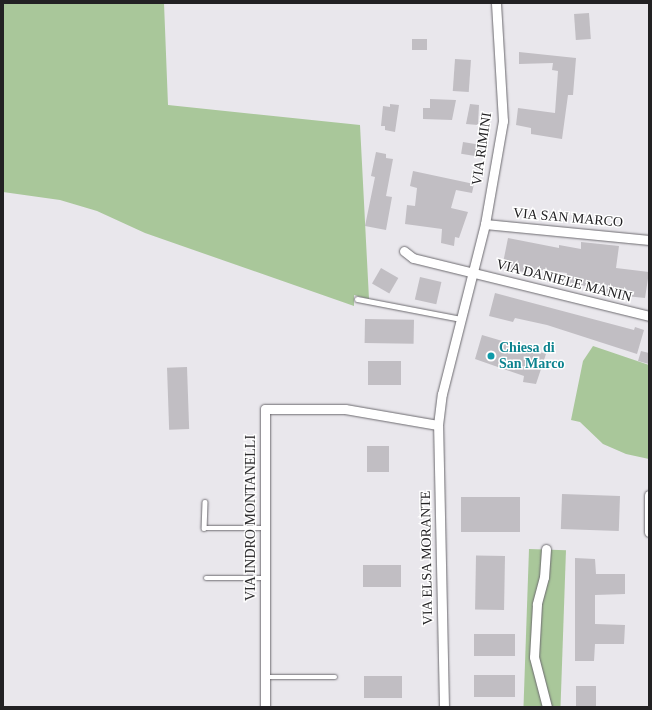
<!DOCTYPE html>
<style>
body{margin:0}
#map{position:relative;width:652px;height:710px;overflow:hidden;background:#e9e7ec;font-family:Georgia,serif}
div>[style]{position:absolute}
.green>*{inset:0;background:#a9c79a;transform-origin:0 0}
.building>*{inset:0;background:#c1bec3;transform-origin:0 0}
.roads{filter:drop-shadow(0 0 1px #6c6a6f) drop-shadow(0 0 1px #6c6a6f)}
.service>*{height:4.5px;margin:-2.25px;padding:0 2.25px;transform-origin:2.25px;border-radius:2.25px;background:#fff}
.minor>*{height:9px;margin:-4.5px;padding:0 4.5px;transform-origin:4.5px;border-radius:4.5px;background:#fff}
.dots>*{width:11px;height:11px;translate:-50% -50%;box-sizing:border-box;border:2px solid #fff;border-radius:50%}
span{translate:-50% -50%;white-space:nowrap;text-align:center;line-height:1.15;-webkit-text-stroke:3px #fff;paint-order:stroke}
.street-label{font-size:14px;color:#222123}
.culture-label{font-size:14px;color:#0d838f;font-weight:700}
.left{translate:0 -50%;text-align:left}
.frame{position:absolute;inset:0;border:4px solid #222123;pointer-events:none}
</style>
<div id="map">
<div class="green">
<i style="clip-path:polygon(3px 3px,164px 3px,168px 105px,360px 125px,369px 299px,354px 295px,354px 306px,145px 233px,97px 211px,60px 200px,3px 192px)"></i>
<i style="clip-path:polygon(593px 346px,649px 365px,649px 459px,626px 454px,603px 444px,580px 422px,571px 420px,583px 361px)"></i>
<i style="left:529px;top:549px;width:37px;height:158px;rotate:2deg"></i>
</div>
<div class="building">
<i style="left:589px;top:13px;width:26px;height:15px;rotate:86deg"></i>
<i style="left:412px;top:39px;width:15px;height:11px"></i>
<i style="clip-path:polygon(519px 52px,576px 58px,573px 95px,568px 95px,562px 139px,531px 134px,531px 128px,516px 125px,518px 108px,555px 113px,558px 71px,552px 70px,553px 63px,519px 64px)"></i>
<i style="left:455px;top:59px;width:16px;height:32px;rotate:4deg"></i>
<i style="clip-path:polygon(430px 99px,456px 100px,452px 120px,423px 119px,423px 108px,430px 108px)"></i>
<i style="clip-path:polygon(390px 104px,399px 105px,395px 132px,385px 130px,385px 126px,381px 126px,383px 106px,390px 107px)"></i>
<i style="clip-path:polygon(470px 104px,479px 105px,478px 125px,466px 124px)"></i>
<i style="left:463px;top:142px;width:20px;height:12px;rotate:9deg"></i>
<i style="clip-path:polygon(376px 152px,386px 154px,386px 158px,393px 159px,386px 196px,392px 197px,386px 230px,365px 226px,375px 177px,371px 176px)"></i>
<i style="clip-path:polygon(413px 171px,474px 184px,472px 193px,456px 190px,451px 208px,468px 212px,459px 238px,455px 237px,454px 246px,441px 243px,442px 229px,405px 224px,407px 205px,415px 206px,417px 188px,410px 186px)"></i>
<i style="clip-path:polygon(508px 238px,559px 248px,559px 245px,581px 249px,581px 242px,619px 246px,616px 268px,649px 272px,645px 298px,606px 294px,607px 285px,586px 283px,585px 286px,565px 282px,567px 273px,525px 268px,524px 272px,502px 268px)"></i>
<i style="left:381px;top:268px;width:20px;height:18px;rotate:30deg"></i>
<i style="left:420px;top:277px;width:22px;height:23px;rotate:13deg"></i>
<i style="clip-path:polygon(495px 293px,634px 330px,635px 327px,644px 330px,637px 354px,547px 325px,515px 318px,513px 322px,489px 316px)"></i>
<i style="left:365px;top:319px;width:49px;height:24px;rotate:1deg"></i>
<i style="clip-path:polygon(482px 335px,546px 354px,536px 384px,523px 382px,524px 376px,475px 359px)"></i>
<i style="clip-path:polygon(641px 351px,649px 353px,649px 364px,638px 361px)"></i>
<i style="left:401px;top:361px;width:24px;height:33px;rotate:90deg"></i>
<i style="left:187px;top:367px;width:62px;height:20px;rotate:88deg"></i>
<i style="left:367px;top:446px;width:22px;height:26px"></i>
<i style="left:620px;top:496px;width:35px;height:58px;rotate:92deg"></i>
<i style="left:461px;top:497px;width:59px;height:35px"></i>
<i style="left:505px;top:556px;width:54px;height:29px;rotate:91deg"></i>
<i style="clip-path:polygon(575px 558px,595px 559px,596px 574px,625px 574px,625px 594px,595px 595px,595px 624px,625px 625px,624px 644px,595px 644px,594px 661px,575px 661px)"></i>
<i style="left:401px;top:565px;width:22px;height:38px;rotate:90deg"></i>
<i style="left:515px;top:634px;width:22px;height:41px;rotate:90deg"></i>
<i style="left:474px;top:675px;width:41px;height:22px"></i>
<i style="left:364px;top:676px;width:38px;height:22px"></i>
<i style="left:576px;top:686px;width:20px;height:21px"></i>
</div>
<div class="roads">
<div class="service">
<i style="left:357px;top:299px;width:106px;rotate:10.9deg"></i>
<i style="left:205px;top:502px;width:26px;rotate:92deg"></i>
<i style="left:204px;top:528px;width:61px"></i>
<i style="left:206px;top:578px;width:59px"></i>
<i style="left:265px;top:677px;width:70px"></i>
</div>
<div class="minor">
<i style="left:485px;top:224px;width:165px;rotate:5.6deg"></i>
<i style="left:404px;top:251px;width:11px;rotate:38deg"></i>
<i style="left:413px;top:258px;width:243px;rotate:13.8deg"></i>
<i style="left:649px;top:495px;width:37px;rotate:90deg"></i>
<i style="left:546px;top:549px;width:28px;rotate:94deg"></i>
<i style="left:544px;top:577px;width:28px;rotate:105deg"></i>
<i style="left:537px;top:604px;width:53px;rotate:93.2deg"></i>
<i style="left:534px;top:657px;width:52px;rotate:75.4deg"></i>
<i style="left:265px;top:707px;width:298px;rotate:-90deg"></i>
<i style="left:265px;top:409px;width:80px"></i>
<i style="left:345px;top:409px;width:94px;rotate:9.8deg"></i>
<i style="left:444px;top:707px;width:282px;rotate:-91.2deg"></i>
<i style="left:438px;top:425px;width:31px;rotate:-83deg"></i>
<i style="left:442px;top:394px;width:175px;rotate:-75.8deg"></i>
<i style="left:485px;top:224px;width:105px;rotate:-80.1deg"></i>
<i style="left:503px;top:121px;width:118px;rotate:-93.4deg"></i>
</div>
</div>
<div class="dots">
<i style="left:491px;top:356px;background:#0f9aa8"></i>
</div>
<div class="street-label">
<span style="left:482px;top:149px;rotate:-82deg">VIA RIMINI</span>
<span style="left:568px;top:218px;rotate:5deg">VIA SAN MARCO</span>
<span style="left:564px;top:281px;rotate:14deg">VIA DANIELE MANIN</span>
<span style="left:251px;top:518px;rotate:-90deg">VIA INDRO MONTANELLI</span>
<span style="left:427px;top:558px;rotate:-91deg">VIA ELSA MORANTE</span>
</div>
<div class="culture-label">
<span class="left" style="left:499px;top:356px">Chiesa di<br>San Marco</span>
</div>
<div class="frame"></div>
</div>
